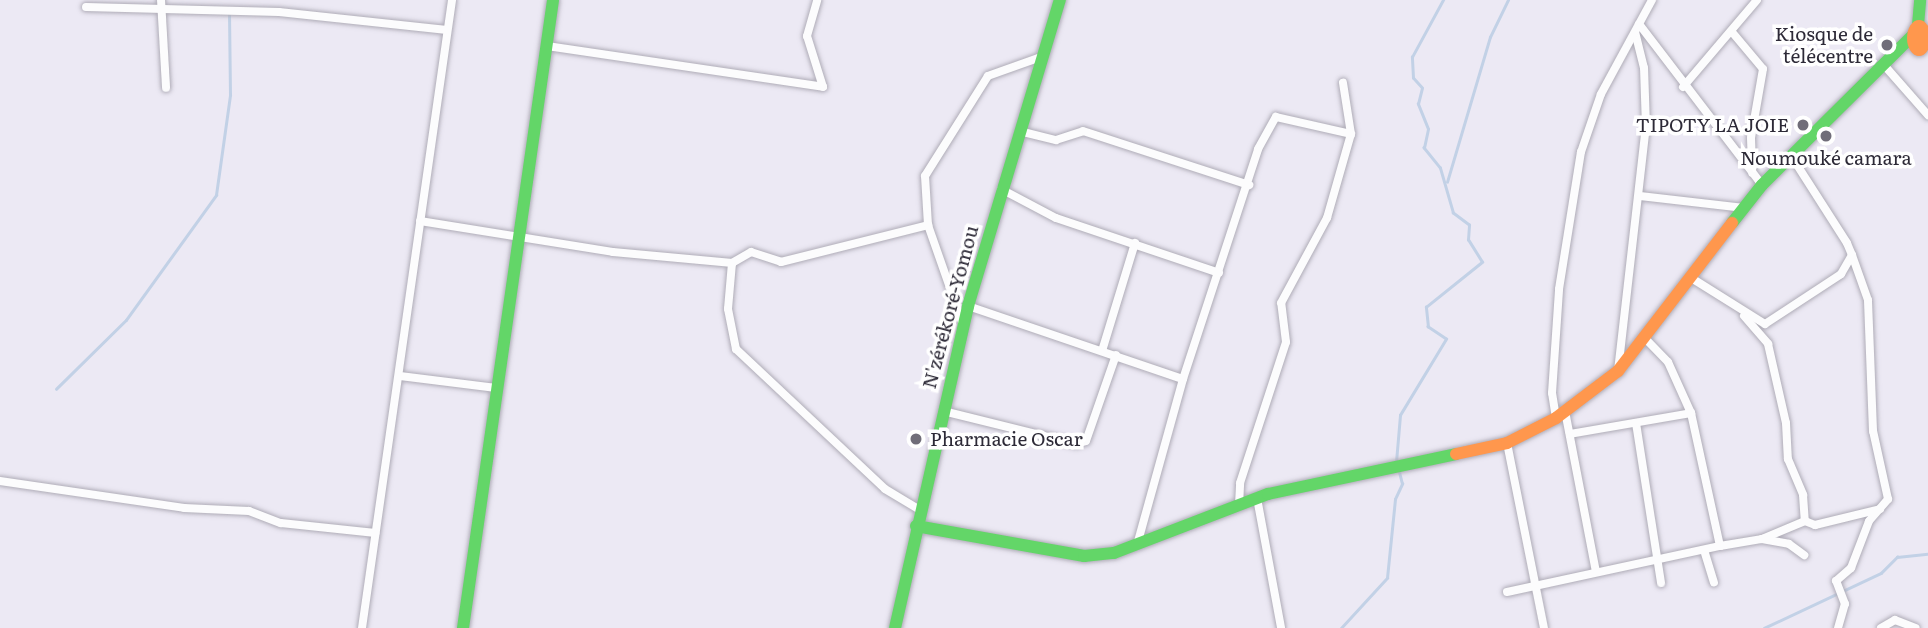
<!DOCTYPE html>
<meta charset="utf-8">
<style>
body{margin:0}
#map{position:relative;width:1928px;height:628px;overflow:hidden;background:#ece9f4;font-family:Literata,serif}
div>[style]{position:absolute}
.stream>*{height:2.5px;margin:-1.25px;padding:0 1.25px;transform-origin:1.25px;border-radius:1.25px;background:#c2d1e6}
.roads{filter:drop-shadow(0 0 2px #afacb7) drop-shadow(0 0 2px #afacb7)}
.street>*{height:8px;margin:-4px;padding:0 4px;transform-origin:4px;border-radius:4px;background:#fcfcfd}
.fast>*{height:12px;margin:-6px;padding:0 6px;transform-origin:6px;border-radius:6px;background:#63d668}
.slow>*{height:12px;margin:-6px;padding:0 6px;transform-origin:6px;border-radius:6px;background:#ff974d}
.slow>.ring{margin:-6px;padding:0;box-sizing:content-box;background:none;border:12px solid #ff974d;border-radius:50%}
.dots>*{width:19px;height:19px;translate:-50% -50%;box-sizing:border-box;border:4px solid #fff;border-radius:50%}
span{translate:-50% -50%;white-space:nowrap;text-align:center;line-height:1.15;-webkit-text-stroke:7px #fff;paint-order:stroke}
.poi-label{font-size:19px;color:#2d2a37}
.right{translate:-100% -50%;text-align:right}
.left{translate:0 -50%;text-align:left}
.street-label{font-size:19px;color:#2d2a37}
</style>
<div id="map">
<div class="stream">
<i style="left:1447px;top:182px;width:151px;rotate:-73.5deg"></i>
<i style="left:1490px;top:37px;width:41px;rotate:-64.1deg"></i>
<i style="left:56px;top:389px;width:98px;rotate:-44.6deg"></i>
<i style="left:126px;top:320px;width:154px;rotate:-54.2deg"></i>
<i style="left:216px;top:195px;width:101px;rotate:-82deg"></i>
<i style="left:230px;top:95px;width:81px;rotate:-90.7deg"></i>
<i style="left:1396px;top:462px;width:47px;rotate:-85.1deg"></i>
<i style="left:1400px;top:415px;width:89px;rotate:-58.8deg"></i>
<i style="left:1446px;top:339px;width:22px;rotate:-146deg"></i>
<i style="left:1428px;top:327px;width:20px;rotate:-96deg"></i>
<i style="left:1426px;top:307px;width:72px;rotate:-38.8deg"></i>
<i style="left:1482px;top:262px;width:26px;rotate:-122deg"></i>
<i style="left:1468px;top:240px;width:15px;rotate:-86deg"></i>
<i style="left:1469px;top:225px;width:20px;rotate:-143deg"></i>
<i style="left:1453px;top:213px;width:47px;rotate:-106.1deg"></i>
<i style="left:1440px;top:168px;width:26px;rotate:-129deg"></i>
<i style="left:1424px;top:148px;width:19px;rotate:-78deg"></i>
<i style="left:1428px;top:129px;width:27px;rotate:-112deg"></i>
<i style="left:1418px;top:104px;width:16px;rotate:-76deg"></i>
<i style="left:1422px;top:88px;width:13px;rotate:-132deg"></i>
<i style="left:1413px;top:78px;width:21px;rotate:-93deg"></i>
<i style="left:1412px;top:57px;width:65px;rotate:-61.5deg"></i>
<i style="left:1341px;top:628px;width:68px;rotate:-47.4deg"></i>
<i style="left:1387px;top:578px;width:79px;rotate:-84.2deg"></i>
<i style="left:1395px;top:499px;width:17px;rotate:-65deg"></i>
<i style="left:1402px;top:484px;width:12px;rotate:-104deg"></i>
<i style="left:1764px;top:628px;width:129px;rotate:-25.2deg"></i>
<i style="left:1881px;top:573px;width:23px;rotate:-45deg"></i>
<i style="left:1897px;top:557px;width:31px;rotate:-6deg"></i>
</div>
<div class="roads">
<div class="street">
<i style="left:161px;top:0;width:88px;rotate:86.7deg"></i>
<i style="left:86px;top:7px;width:193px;rotate:1.5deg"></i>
<i style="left:279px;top:12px;width:169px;rotate:6.1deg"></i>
<i style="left:1639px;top:24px;width:203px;rotate:52.6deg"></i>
<i style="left:1732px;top:32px;width:48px;rotate:50deg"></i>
<i style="left:1763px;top:69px;width:70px;rotate:99.9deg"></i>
<i style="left:1751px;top:138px;width:35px;rotate:88deg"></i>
<i style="left:1921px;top:32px;width:8px;rotate:23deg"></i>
<i style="left:547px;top:46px;width:279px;rotate:8.4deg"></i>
<i style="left:823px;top:87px;width:53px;rotate:-107.4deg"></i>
<i style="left:807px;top:36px;width:37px;rotate:-74deg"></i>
<i style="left:1884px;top:65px;width:67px;rotate:48.7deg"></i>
<i style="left:1683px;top:87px;width:114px;rotate:-49.6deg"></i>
<i style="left:1019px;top:131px;width:38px;rotate:14deg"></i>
<i style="left:1056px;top:140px;width:28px;rotate:-18deg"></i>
<i style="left:1083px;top:131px;width:175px;rotate:18deg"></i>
<i style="left:1001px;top:189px;width:62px;rotate:27.8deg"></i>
<i style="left:1056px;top:218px;width:172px;rotate:18.6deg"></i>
<i style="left:1640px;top:196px;width:105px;rotate:6.6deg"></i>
<i style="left:420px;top:221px;width:195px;rotate:9.1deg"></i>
<i style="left:613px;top:252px;width:120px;rotate:5.3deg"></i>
<i style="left:732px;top:263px;width:22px;rotate:-30deg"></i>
<i style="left:751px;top:252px;width:32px;rotate:18deg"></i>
<i style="left:781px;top:262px;width:152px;rotate:-14.1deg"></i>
<i style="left:732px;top:263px;width:46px;rotate:95deg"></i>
<i style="left:728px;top:309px;width:41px;rotate:78.7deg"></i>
<i style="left:736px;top:349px;width:204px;rotate:43.2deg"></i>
<i style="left:885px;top:489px;width:41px;rotate:31deg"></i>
<i style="left:1693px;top:279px;width:85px;rotate:32deg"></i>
<i style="left:1765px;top:324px;width:91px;rotate:-33.3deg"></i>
<i style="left:1841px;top:274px;width:22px;rotate:-60deg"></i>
<i style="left:1852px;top:255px;width:13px;rotate:-113deg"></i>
<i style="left:1847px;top:243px;width:102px;rotate:-122.6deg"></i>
<i style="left:968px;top:306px;width:227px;rotate:18.8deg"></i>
<i style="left:1744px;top:316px;width:37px;rotate:49deg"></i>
<i style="left:1768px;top:344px;width:81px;rotate:77.2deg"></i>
<i style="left:1786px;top:423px;width:36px;rotate:87deg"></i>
<i style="left:1788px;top:459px;width:39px;rotate:67deg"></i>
<i style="left:1803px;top:495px;width:26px;rotate:86deg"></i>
<i style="left:1805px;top:521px;width:47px;rotate:157.3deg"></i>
<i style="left:963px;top:325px;width:106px;rotate:-109.3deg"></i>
<i style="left:928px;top:225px;width:49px;rotate:-93.5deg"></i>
<i style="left:925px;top:176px;width:118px;rotate:-57.8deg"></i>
<i style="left:988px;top:76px;width:56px;rotate:-19.7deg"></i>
<i style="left:1102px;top:351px;width:113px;rotate:-73deg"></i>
<i style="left:1618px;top:371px;width:246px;rotate:-83.5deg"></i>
<i style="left:1646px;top:127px;width:59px;rotate:-91.9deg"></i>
<i style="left:1644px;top:68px;width:36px;rotate:-104deg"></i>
<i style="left:400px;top:376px;width:97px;rotate:7.1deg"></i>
<i style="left:943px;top:411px;width:137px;rotate:13.9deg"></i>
<i style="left:1076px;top:444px;width:10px;rotate:-17deg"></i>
<i style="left:1086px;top:441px;width:91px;rotate:-70.8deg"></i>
<i style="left:1565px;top:411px;width:164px;rotate:79.1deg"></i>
<i style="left:1556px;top:418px;width:25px;rotate:-99deg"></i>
<i style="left:1552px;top:393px;width:104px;rotate:-86.1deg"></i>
<i style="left:1559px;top:289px;width:139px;rotate:-80.9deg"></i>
<i style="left:1581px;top:152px;width:61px;rotate:-71deg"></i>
<i style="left:1601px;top:94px;width:107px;rotate:-61.5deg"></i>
<i style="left:1636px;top:423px;width:162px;rotate:81.1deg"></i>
<i style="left:1570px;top:434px;width:123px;rotate:-9.8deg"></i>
<i style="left:1507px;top:443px;width:189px;rotate:78.7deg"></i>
<i style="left:0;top:481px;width:186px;rotate:8.3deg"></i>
<i style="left:184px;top:508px;width:65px;rotate:2.6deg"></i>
<i style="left:249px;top:511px;width:34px;rotate:21deg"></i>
<i style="left:281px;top:523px;width:95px;rotate:6.1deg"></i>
<i style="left:1257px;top:498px;width:132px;rotate:79.5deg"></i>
<i style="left:1239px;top:505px;width:22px;rotate:-87deg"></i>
<i style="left:1240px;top:483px;width:148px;rotate:-71.9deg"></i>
<i style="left:1286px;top:342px;width:39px;rotate:-97deg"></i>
<i style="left:1281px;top:303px;width:97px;rotate:-61.6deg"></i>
<i style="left:1327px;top:218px;width:87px;rotate:-74.1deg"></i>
<i style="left:1351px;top:134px;width:52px;rotate:-98.9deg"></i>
<i style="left:1805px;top:521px;width:11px;rotate:22deg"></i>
<i style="left:1815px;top:525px;width:67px;rotate:-13.8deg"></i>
<i style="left:1137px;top:545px;width:172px;rotate:-74.5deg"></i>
<i style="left:1183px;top:379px;width:242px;rotate:-71.9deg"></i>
<i style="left:1258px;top:149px;width:37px;rotate:-61deg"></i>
<i style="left:1276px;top:117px;width:77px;rotate:12.8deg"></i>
<i style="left:1720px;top:546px;width:43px;rotate:-9.5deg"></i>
<i style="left:1762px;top:539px;width:27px;rotate:10deg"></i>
<i style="left:1789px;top:544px;width:19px;rotate:36deg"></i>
<i style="left:1704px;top:550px;width:34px;rotate:73deg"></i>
<i style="left:1507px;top:592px;width:218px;rotate:-12.2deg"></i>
<i style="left:1720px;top:546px;width:136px;rotate:-102.3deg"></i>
<i style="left:1691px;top:413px;width:56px;rotate:-114.3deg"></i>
<i style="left:1668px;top:362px;width:30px;rotate:-134deg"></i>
<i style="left:362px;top:628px;width:634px;rotate:-81.84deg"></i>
<i style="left:1838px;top:628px;width:25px;rotate:-74deg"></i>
<i style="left:1845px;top:604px;width:25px;rotate:-111deg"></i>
<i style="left:1836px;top:581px;width:20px;rotate:-41deg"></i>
<i style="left:1851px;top:568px;width:50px;rotate:-69deg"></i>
<i style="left:1869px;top:521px;width:29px;rotate:-49deg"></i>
<i style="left:1888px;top:499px;width:70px;rotate:-102.4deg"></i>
<i style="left:1873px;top:431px;width:131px;rotate:-92.2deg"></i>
<i style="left:1868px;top:300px;width:48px;rotate:-109.6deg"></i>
<i style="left:1881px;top:628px;width:16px;rotate:-30deg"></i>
<i style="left:1895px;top:620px;width:22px;rotate:21deg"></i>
</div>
<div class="fast">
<i style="left:1918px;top:25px;width:25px;rotate:-85deg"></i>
<i style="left:1732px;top:223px;width:48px;rotate:-51.7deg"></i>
<i style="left:1762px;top:185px;width:216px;rotate:-44.8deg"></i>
<i style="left:916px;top:526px;width:171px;rotate:10.1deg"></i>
<i style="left:1084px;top:556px;width:30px;rotate:-6deg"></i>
<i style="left:1114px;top:553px;width:165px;rotate:-21deg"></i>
<i style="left:1268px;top:494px;width:192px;rotate:-12deg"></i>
<i style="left:463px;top:628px;width:634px;rotate:-81.84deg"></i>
<i style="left:895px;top:628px;width:330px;rotate:-77.2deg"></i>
<i style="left:968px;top:306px;width:320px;rotate:-73.3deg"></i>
</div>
<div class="slow">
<i class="ring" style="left:1912.5px;top:25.5px;width:-3px;height:-3px"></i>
<i style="left:1456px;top:454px;width:52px;rotate:-12.2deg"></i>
<i style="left:1507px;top:443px;width:55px;rotate:-27deg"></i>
<i style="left:1556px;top:418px;width:78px;rotate:-37.2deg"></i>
<i style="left:1618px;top:371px;width:187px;rotate:-52.4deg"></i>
</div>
</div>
<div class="dots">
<i style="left:1887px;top:45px;background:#706d79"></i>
<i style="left:1803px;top:125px;background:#706d79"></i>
<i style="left:1826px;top:136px;background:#706d79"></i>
<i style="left:916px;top:439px;background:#706d79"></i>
</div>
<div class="poi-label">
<span class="right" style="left:1873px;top:45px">Kiosque de<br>télécentre</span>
<span class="right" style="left:1789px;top:125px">TIPOTY LA JOIE</span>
<span style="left:1826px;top:158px">Noumouké camara</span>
<span class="left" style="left:930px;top:439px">Pharmacie Oscar</span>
</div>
<div class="street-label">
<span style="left:950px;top:307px;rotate:-75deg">N'zérékoré-Yomou</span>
</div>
</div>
